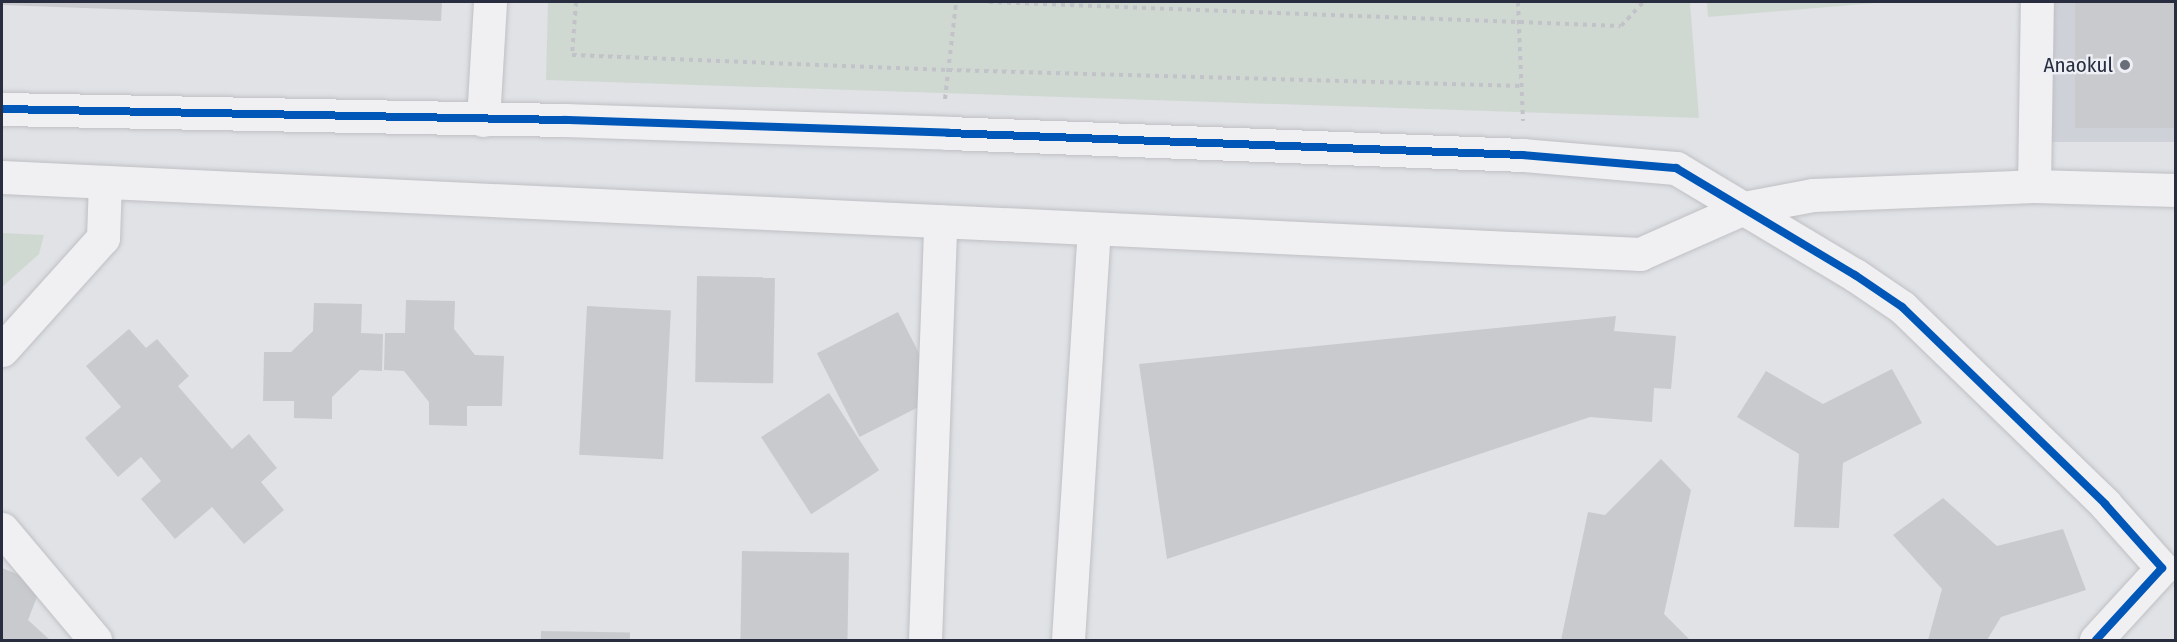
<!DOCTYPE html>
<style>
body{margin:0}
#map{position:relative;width:2177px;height:642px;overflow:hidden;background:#e0e2e6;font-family:"Fira Sans Condensed",sans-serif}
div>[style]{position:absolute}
.built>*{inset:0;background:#cfd1d9;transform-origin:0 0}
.green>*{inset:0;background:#d0d9d1}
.building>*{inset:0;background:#c9cace;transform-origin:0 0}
.path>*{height:4px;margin-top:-2px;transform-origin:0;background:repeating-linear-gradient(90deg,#c2c3c9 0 4.5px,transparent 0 9px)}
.roads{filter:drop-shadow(0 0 2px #bfc0c4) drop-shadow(0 0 2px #bfc0c4)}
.street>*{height:33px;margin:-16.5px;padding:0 16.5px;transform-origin:16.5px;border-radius:16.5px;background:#f0f0f2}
.cycleway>*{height:8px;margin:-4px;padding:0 4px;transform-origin:4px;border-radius:4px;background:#0057b8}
.dots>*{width:16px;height:16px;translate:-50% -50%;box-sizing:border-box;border:3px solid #eef0f5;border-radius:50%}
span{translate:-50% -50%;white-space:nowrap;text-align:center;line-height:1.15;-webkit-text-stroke:4.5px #eef0f5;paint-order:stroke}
.poi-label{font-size:21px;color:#282e3f}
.right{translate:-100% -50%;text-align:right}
.frame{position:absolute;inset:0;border:3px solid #282e3f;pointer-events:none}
</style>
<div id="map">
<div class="built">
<i style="left:2040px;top:2px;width:135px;height:140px"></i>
</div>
<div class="green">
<i style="clip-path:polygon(548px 2px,1690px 2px,1699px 118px,546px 80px)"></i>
<i style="clip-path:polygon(1707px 2px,1887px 2px,1708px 17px)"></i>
<i style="clip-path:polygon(2px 233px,44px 235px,39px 254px,2px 287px)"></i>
</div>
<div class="building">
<i style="clip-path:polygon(2px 2px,442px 2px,441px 21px,2px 5px)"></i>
<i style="left:2075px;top:2px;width:100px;height:126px"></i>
<i style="left:697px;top:276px;width:78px;height:106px;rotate:1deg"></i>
<i style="clip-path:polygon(406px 300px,455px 301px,454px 329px,475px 355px,504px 356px,502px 406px,467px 406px,467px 426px,429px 425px,429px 402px,404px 371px,384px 370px,385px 333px,405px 333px)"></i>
<i style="clip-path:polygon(314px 303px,362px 304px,361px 333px,383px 334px,382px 371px,360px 370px,332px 397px,332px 419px,294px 418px,294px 401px,263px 401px,264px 352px,291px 352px,313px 331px)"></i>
<i style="left:587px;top:306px;width:84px;height:149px;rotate:3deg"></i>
<i style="left:898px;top:312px;width:94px;height:91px;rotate:63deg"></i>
<i style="clip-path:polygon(1616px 316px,1614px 331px,1676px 336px,1671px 389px,1654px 388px,1652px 422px,1590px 417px,1167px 559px,1139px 364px)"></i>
<i style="clip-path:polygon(129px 329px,146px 348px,157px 339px,189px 376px,178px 386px,232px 449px,249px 434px,277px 468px,261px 482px,284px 510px,244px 544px,212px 507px,175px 539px,141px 499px,161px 481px,141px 457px,118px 477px,85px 438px,121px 407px,86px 366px)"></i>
<i style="clip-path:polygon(1892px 369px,1922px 423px,1843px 463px,1839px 528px,1794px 527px,1799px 454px,1737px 417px,1766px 371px,1823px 404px)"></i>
<i style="left:829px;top:393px;width:92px;height:81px;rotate:57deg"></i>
<i style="clip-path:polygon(1661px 459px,1691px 490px,1664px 614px,1690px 640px,1561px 640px,1588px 512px,1605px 515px)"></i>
<i style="clip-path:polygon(1943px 498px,1997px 546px,2063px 529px,2086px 590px,2001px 617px,1987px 640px,1928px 640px,1942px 589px,1893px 535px)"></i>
<i style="left:742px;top:551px;width:107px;height:89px;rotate:1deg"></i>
<i style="clip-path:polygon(2px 568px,42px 584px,28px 620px,50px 640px,2px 640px)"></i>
<i style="left:541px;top:631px;width:89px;height:9px;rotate:1deg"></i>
</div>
<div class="path">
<i style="left:576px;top:2px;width:53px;rotate:94.3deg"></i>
<i style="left:572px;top:55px;width:376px;rotate:2.3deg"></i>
<i style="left:948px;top:70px;width:574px;rotate:1.6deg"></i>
<i style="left:989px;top:2px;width:632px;rotate:2.17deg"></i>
<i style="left:1621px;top:26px;width:33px;rotate:-47deg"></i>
<i style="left:1518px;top:2px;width:119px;rotate:87.6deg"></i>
<i style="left:945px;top:99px;width:98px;rotate:-83.5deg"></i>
</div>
<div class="roads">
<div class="street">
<i style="left:2px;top:109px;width:563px;rotate:1.12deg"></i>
<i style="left:565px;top:120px;width:383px;rotate:1.9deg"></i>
<i style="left:948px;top:133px;width:575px;rotate:2.19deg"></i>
<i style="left:1523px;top:155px;width:154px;rotate:4.9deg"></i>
<i style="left:1676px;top:168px;width:209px;rotate:30.9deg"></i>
<i style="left:1855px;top:275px;width:57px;rotate:34.2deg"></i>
<i style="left:1902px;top:307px;width:283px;rotate:44.1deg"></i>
<i style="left:2105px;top:504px;width:86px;rotate:48.3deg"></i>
<i style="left:2162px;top:568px;width:98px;rotate:132.5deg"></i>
<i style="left:483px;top:120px;width:118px;rotate:-86.6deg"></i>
<i style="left:2px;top:177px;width:1640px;rotate:2.69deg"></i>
<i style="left:1640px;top:254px;width:114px;rotate:-23.9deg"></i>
<i style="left:1744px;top:208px;width:70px;rotate:-10.7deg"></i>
<i style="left:1813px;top:195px;width:221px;rotate:-2.3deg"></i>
<i style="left:2034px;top:186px;width:142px;rotate:1.6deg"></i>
<i style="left:2034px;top:186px;width:184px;rotate:-89.1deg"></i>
<i style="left:2px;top:350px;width:151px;rotate:-48deg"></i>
<i style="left:103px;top:238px;width:56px;rotate:-88deg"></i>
<i style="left:2px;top:529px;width:145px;rotate:50deg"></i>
<i style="left:925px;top:640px;width:419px;rotate:-87.9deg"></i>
<i style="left:1068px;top:640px;width:412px;rotate:-86.4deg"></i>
</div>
</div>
<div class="cycleway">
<i style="left:2px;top:109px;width:563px;rotate:1.12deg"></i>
<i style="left:565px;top:120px;width:383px;rotate:1.9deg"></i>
<i style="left:948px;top:133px;width:575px;rotate:2.19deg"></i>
<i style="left:1523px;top:155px;width:154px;rotate:4.9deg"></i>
<i style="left:1676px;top:168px;width:209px;rotate:30.9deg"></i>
<i style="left:1855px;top:275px;width:57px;rotate:34.2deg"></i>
<i style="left:1902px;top:307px;width:283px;rotate:44.1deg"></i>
<i style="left:2105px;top:504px;width:86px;rotate:48.3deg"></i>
<i style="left:2162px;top:568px;width:98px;rotate:132.5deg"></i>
</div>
<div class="dots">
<i style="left:2125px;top:65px;background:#686d79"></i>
</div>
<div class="poi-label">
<span class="right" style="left:2113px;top:65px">Anaokul</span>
</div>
<div class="frame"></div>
</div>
